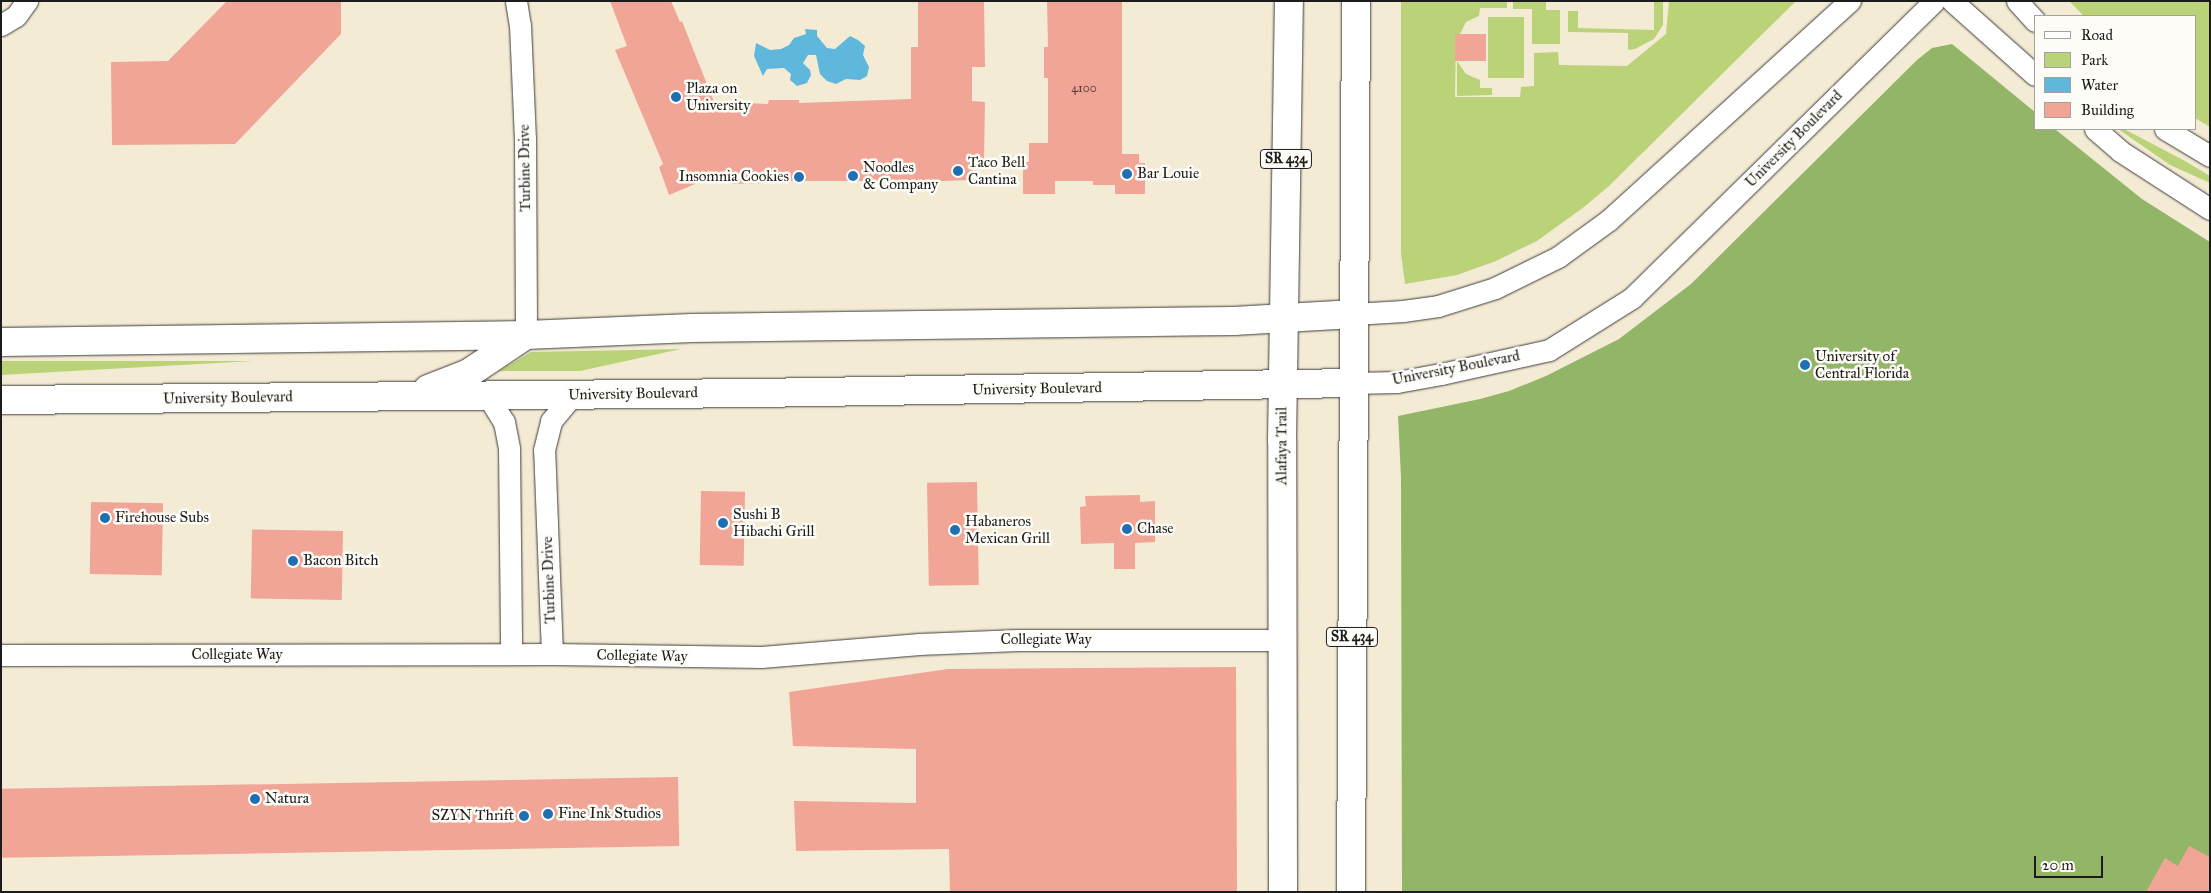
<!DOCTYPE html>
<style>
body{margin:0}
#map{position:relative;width:2211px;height:893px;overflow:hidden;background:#f4ebd5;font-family:"IM FELL Great Primer",serif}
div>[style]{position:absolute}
.green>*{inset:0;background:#bad378;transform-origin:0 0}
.forest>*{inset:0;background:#93b568}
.water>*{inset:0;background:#5fb7dc}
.building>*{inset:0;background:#f1a596;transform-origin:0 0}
.roads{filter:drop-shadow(0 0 1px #3c3b38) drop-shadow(0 0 1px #3c3b38)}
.minor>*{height:21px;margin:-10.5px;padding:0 10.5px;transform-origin:10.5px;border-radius:10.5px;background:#fff}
.primary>*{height:28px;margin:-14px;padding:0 14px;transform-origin:14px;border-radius:14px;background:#fff}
.dots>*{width:14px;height:14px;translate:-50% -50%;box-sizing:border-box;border:2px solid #fdfcf7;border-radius:50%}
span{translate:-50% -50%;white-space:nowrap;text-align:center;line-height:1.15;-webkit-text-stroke:5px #fdfcf7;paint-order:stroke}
.number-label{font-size:12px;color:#513e3a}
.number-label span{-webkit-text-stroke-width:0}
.shield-label span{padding:1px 4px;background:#fdfcf7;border:1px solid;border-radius:4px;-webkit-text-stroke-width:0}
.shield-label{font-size:14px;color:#1c1c1c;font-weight:700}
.poi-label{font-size:15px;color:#1c1c1c}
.left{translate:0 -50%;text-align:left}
.right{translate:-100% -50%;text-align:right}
.street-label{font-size:15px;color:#1c1c1c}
.frame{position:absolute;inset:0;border:2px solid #1c1c1c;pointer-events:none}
.legend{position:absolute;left:2034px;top:15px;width:162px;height:115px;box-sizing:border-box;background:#fdfcf7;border:1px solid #a3a29f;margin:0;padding:6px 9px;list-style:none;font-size:15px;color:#1c1c1c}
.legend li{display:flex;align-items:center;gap:10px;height:25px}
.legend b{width:25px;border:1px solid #a3a29f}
.scale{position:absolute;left:2034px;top:856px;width:69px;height:22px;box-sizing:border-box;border:2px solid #1c1c1c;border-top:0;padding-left:6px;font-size:15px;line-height:18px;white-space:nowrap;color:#1c1c1c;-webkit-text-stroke:4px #fdfcf7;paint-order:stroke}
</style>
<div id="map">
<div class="green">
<i style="clip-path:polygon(1401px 1px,1507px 1px,1507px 8px,1480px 8px,1479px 16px,1466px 22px,1460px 34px,1456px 34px,1455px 97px,1520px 97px,1521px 87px,1534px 86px,1534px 53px,1558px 52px,1559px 65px,1627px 66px,1666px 34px,1669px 1px,1796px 1px,1609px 186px,1584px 207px,1537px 241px,1496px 261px,1457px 275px,1405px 284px,1401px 253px)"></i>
<i style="clip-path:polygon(1513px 1px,1546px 1px,1546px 10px,1560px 10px,1560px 44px,1532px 44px,1532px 9px,1513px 9px)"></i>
<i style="clip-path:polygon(1654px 1px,1663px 1px,1663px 25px,1654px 39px,1635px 49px,1628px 50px,1628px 33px,1568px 32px,1568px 11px,1578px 11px,1578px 28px,1654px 30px)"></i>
<i style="clip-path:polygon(2069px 1px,2210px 1px,2210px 127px,2195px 118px,2195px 16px,2084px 16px)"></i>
<i style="left:1488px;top:17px;width:36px;height:61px"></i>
<i style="clip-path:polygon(1457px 61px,1466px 74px,1480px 80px,1480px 88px,1492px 88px,1492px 95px,1457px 96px)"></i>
<i style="clip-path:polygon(2118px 129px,2124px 129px,2185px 161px,2210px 176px,2210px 183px,2170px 165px)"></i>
<i style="clip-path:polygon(681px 349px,580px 371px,499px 371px,531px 352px)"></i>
<i style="clip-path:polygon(1px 361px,253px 361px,1px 375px)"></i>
</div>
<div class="forest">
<i style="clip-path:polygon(1952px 44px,2035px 112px,2035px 129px,2055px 129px,2142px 199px,2210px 242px,2210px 892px,1402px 892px,1401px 477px,1398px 416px,1480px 399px,1509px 391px,1546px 376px,1619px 339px,1691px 284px,1917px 60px,1932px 48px)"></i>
</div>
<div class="water">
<i style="clip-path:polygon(805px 29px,817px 30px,817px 36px,827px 48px,835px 49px,850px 36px,858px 40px,865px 46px,863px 55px,869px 67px,867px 76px,860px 80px,846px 79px,836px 84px,827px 81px,820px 74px,816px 55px,808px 55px,803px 63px,810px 70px,811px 75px,807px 83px,797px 86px,790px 80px,791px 74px,784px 68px,767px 69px,763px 76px,754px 56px,756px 43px,770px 50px,781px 49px,789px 45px,794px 38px,806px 34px)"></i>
</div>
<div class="building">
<i style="clip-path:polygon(227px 1px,341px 1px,341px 34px,235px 144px,112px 145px,111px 62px,168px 61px)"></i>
<i style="clip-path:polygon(610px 1px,671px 1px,680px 22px,682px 21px,714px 102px,768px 104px,769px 100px,799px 100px,799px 103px,911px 99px,911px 47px,918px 47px,918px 1px,984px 1px,985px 67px,972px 67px,972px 101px,985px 102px,984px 160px,973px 160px,973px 180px,943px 181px,763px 181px,763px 183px,732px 184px,731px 169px,669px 195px,659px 167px,663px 164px,615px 50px,627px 46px)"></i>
<i style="clip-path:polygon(1047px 1px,1122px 1px,1122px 154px,1139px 154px,1139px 163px,1145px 163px,1145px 194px,1115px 194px,1115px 185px,1093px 185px,1093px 181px,1055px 181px,1055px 194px,1023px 194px,1023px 162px,1029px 162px,1029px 143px,1048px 143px,1048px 78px,1044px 78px,1044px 47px,1048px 47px)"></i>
<i style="left:1455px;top:34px;width:31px;height:27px"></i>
<i style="left:977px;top:482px;width:103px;height:50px;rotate:89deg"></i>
<i style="left:701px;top:491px;width:44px;height:74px;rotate:1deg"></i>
<i style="clip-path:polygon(1140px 495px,1140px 502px,1155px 501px,1155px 542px,1135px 543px,1135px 569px,1114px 569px,1114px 543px,1081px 544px,1080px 507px,1086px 506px,1085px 496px)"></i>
<i style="left:91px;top:502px;width:72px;height:72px;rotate:1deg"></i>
<i style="left:343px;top:531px;width:69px;height:91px;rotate:91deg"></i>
<i style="clip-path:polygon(1236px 667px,1237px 892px,950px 892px,949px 849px,796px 851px,794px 801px,916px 803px,916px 749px,793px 746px,789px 692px,948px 669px)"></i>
<i style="left:678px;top:777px;width:69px;height:677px;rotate:89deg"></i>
<i style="clip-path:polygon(2189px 846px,2210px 857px,2210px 892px,2146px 892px,2165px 858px,2178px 866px)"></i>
</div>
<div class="roads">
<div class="minor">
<i style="left:516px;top:1px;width:24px;rotate:81deg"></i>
<i style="left:520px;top:25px;width:113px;rotate:87.5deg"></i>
<i style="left:525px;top:138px;width:197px;rotate:89.7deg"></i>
<i style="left:1952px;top:1px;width:111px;rotate:41.7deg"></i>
<i style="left:2017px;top:1px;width:27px;rotate:48deg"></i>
<i style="left:1px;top:25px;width:17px;rotate:-31deg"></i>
<i style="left:16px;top:16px;width:19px;rotate:-54deg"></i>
<i style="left:2095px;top:129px;width:33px;rotate:41deg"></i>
<i style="left:2120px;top:151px;width:107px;rotate:32.8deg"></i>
<i style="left:2165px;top:129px;width:52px;rotate:31deg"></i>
<i style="left:1354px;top:314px;width:49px;rotate:-3.5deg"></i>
<i style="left:1403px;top:311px;width:35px;rotate:-8deg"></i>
<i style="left:1438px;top:306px;width:60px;rotate:-17.5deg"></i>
<i style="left:1495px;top:288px;width:70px;rotate:-26.2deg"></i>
<i style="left:1558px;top:257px;width:63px;rotate:-36deg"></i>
<i style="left:1609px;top:220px;width:326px;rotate:-42.3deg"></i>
<i style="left:1353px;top:383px;width:44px;rotate:-1.3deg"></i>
<i style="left:1397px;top:382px;width:45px;rotate:-10.3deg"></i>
<i style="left:1441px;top:374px;width:111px;rotate:-12.5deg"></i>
<i style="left:1549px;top:350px;width:98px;rotate:-32.1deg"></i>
<i style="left:1632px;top:298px;width:424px;rotate:-44.5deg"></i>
<i style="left:487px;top:395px;width:32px;rotate:58deg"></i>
<i style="left:504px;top:422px;width:26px;rotate:79deg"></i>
<i style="left:509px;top:448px;width:206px;rotate:89.4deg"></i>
<i style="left:552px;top:654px;width:204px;rotate:-92.2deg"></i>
<i style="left:544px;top:450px;width:30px;rotate:-76deg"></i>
<i style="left:551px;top:421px;width:34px;rotate:-50deg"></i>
<i style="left:1px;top:655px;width:551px;rotate:-0.1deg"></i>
<i style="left:552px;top:654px;width:209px;rotate:0.8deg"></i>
<i style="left:761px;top:657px;width:159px;rotate:-4.7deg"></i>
<i style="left:919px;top:644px;width:101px;rotate:-2.3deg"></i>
<i style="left:1020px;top:640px;width:262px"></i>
</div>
<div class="primary">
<i style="left:1px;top:342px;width:525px;rotate:-0.76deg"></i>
<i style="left:526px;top:335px;width:166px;rotate:-2.4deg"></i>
<i style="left:692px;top:328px;width:542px;rotate:-0.74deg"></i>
<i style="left:1234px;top:321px;width:120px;rotate:-3.3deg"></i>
<i style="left:428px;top:389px;width:44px;rotate:-21.3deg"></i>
<i style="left:469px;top:373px;width:69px;rotate:-33.7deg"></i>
<i style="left:1px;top:400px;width:755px;rotate:-0.53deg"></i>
<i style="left:756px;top:393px;width:597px;rotate:-0.96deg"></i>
<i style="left:1283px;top:892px;width:451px;rotate:-90.1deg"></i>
<i style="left:1282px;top:441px;width:440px;rotate:-89.1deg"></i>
<i style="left:1351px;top:892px;width:891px;rotate:-89.68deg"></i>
</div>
</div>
<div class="dots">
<i style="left:676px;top:97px;background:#1f6fb2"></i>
<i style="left:958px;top:171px;background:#1f6fb2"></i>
<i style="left:1127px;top:174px;background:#1f6fb2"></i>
<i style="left:853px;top:176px;background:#1f6fb2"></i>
<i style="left:799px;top:177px;background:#1f6fb2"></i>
<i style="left:1805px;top:365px;background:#1f6fb2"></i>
<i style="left:105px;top:518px;background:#1f6fb2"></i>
<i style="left:723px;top:523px;background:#1f6fb2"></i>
<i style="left:1127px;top:529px;background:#1f6fb2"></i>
<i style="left:955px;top:530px;background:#1f6fb2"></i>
<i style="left:293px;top:561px;background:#1f6fb2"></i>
<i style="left:255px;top:799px;background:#1f6fb2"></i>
<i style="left:548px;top:814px;background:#1f6fb2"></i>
<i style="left:524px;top:816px;background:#1f6fb2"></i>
</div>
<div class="number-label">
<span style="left:1084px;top:89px">4100</span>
</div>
<div class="shield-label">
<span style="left:1286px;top:159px">SR 434</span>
<span style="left:1352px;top:637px">SR 434</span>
</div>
<div class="poi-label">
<span class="left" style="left:686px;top:97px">Plaza on<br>University</span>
<span class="left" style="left:968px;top:171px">Taco Bell<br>Cantina</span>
<span class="left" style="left:863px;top:176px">Noodles<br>&amp; Company</span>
<span class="left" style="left:1137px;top:174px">Bar Louie</span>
<span class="right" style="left:789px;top:177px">Insomnia Cookies</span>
<span class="left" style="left:1815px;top:365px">University of<br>Central Florida</span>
<span class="left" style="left:733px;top:523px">Sushi B<br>Hibachi Grill</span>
<span class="left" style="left:115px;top:518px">Firehouse Subs</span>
<span class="left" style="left:965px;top:530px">Habaneros<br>Mexican Grill</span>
<span class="left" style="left:1137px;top:529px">Chase</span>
<span class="left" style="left:303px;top:561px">Bacon Bitch</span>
<span class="left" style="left:265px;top:799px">Natura</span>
<span class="left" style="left:558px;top:814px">Fine Ink Studios</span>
<span class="right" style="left:514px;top:816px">SZYN Thrift</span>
</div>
<div class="street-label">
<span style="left:1794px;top:139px;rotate:-45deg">University Boulevard</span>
<span style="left:525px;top:168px;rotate:-91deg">Turbine Drive</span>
<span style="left:1456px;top:368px;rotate:-11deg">University Boulevard</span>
<span style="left:1037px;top:389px;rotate:-1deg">University Boulevard</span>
<span style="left:633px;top:394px;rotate:-1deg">University Boulevard</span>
<span style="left:228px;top:398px;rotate:-1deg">University Boulevard</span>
<span style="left:1282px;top:446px;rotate:-90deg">Alafaya Trail</span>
<span style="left:549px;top:580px;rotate:-92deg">Turbine Drive</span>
<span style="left:1046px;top:640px">Collegiate Way</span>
<span style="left:237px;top:655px">Collegiate Way</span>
<span style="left:642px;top:656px;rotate:1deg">Collegiate Way</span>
</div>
<div class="frame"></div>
<ul class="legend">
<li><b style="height:6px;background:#fff"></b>Road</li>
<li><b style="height:14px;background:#bad378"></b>Park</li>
<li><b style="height:14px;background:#5fb7dc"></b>Water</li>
<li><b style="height:14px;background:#f1a596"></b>Building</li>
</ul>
<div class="scale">20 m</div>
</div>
